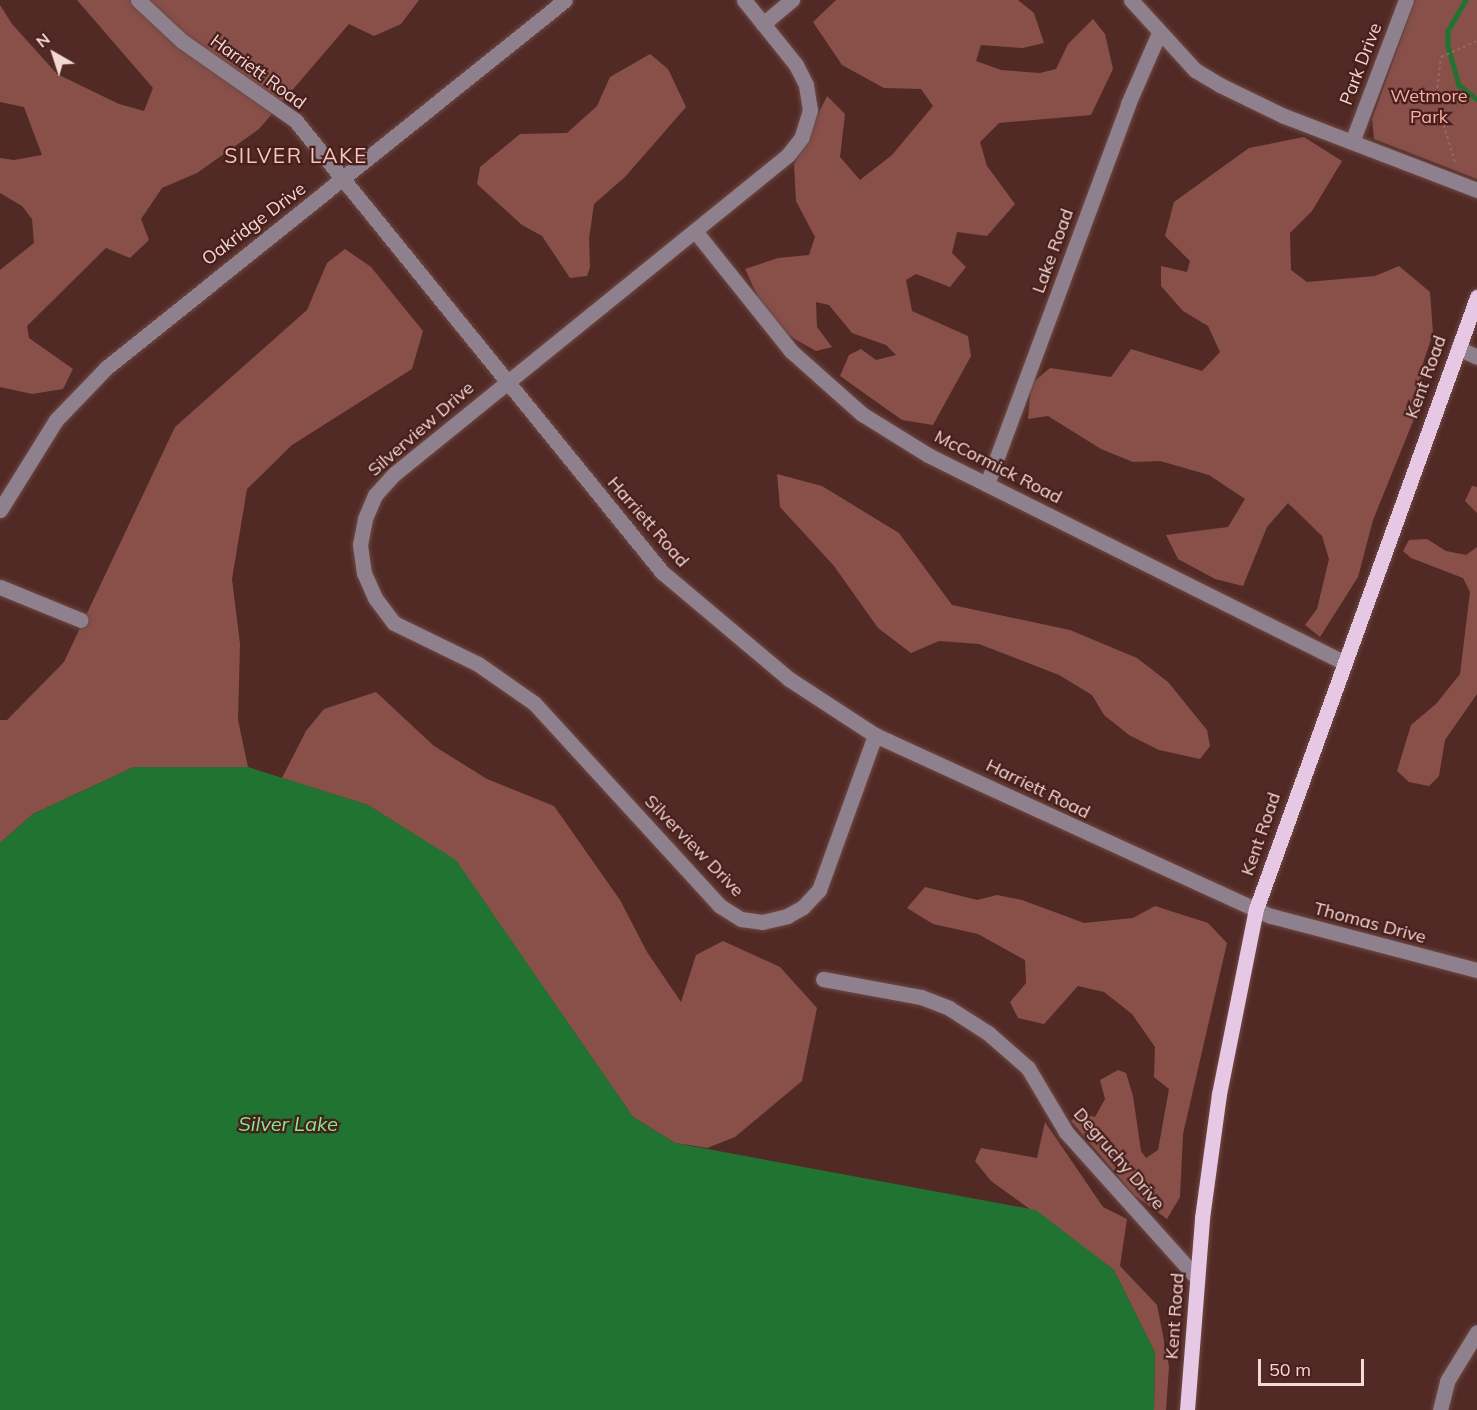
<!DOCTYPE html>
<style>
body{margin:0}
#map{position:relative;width:1477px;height:1410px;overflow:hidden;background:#522a25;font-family:Mulish,sans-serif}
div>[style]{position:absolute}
.green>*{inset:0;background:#89504a}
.water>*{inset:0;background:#217331}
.stream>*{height:4.5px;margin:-2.25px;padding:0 2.25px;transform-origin:2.25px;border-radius:2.25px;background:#217331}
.path>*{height:2px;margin-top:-1px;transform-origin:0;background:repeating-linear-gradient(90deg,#8c6964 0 3px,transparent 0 6px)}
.roads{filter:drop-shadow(0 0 2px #6f4944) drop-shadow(0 0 2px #6f4944)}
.minor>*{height:15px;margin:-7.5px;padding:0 7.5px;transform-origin:7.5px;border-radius:7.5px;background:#8f808e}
.major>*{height:15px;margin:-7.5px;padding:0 7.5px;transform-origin:7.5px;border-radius:7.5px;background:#e6c8e5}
span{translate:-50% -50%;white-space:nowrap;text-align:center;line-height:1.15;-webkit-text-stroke:4.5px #471f1c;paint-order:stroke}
.street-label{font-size:18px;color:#f3d8d4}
.park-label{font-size:18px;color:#feafa5}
.water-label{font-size:20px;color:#83ea90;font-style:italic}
.quarter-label{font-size:21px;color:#fac5bf;letter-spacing:1.5px}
.north{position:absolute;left:24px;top:24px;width:60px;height:60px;-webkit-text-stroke:4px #471f1c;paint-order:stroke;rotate:321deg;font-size:16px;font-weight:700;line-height:24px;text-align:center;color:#f3d8d4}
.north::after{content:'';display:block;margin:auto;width:21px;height:27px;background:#f3d8d4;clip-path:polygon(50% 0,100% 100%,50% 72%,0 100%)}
.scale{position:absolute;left:1258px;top:1359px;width:106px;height:27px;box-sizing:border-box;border:3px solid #f3d8d4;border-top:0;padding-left:8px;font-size:18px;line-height:21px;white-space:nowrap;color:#f3d8d4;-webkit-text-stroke:4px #471f1c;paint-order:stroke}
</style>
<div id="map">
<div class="green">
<i style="clip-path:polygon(77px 0,419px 0,401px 24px,374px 36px,349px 24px,259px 129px,197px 173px,162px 188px,141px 219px,149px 240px,130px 258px,106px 248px,27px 326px,29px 338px,73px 369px,63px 389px,32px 394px,0 387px,0 270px,34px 243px,32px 219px,22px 206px,0 193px,0 158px,14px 160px,42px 155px,24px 107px,0 102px,0 5px,12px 24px,57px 74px,119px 104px,144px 111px,153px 88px)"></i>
<i style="clip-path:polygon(836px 0,1018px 0,1034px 13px,1044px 43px,1023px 48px,981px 45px,976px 61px,1001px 70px,1040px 73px,1056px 69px,1068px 44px,1093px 19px,1105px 34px,1113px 69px,1091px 115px,999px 123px,980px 142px,987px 166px,1015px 204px,987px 236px,957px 232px,952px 253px,966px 267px,950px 287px,916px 274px,906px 280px,912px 311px,968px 336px,971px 356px,933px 425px,902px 420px,840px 376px,849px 355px,861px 349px,876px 360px,896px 355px,886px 345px,852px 333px,829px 305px,816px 302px,817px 327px,832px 347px,816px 351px,791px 337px,763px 308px,745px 269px,778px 258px,809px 255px,815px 237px,796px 201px,794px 164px,827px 96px,845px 114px,840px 157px,860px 180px,892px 155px,933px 106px,921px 89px,884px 88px,842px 65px,813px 22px)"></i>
<i style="clip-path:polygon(1415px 0,1477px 0,1477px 179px,1374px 139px,1372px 119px)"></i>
<i style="clip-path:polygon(650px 54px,668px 69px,686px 107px,625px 177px,594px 204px,589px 239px,590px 267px,587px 276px,570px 278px,542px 236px,522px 225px,477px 184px,480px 167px,520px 134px,567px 133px,597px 106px,610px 77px)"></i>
<i style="clip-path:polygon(1304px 137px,1342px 161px,1312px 211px,1290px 233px,1291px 270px,1307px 282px,1375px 276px,1399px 266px,1430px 292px,1433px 333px,1423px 363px,1418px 409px,1373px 520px,1358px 577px,1320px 637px,1305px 625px,1317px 609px,1329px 559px,1322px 536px,1288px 503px,1267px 527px,1243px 586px,1215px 579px,1178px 559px,1166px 535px,1228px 527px,1245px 499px,1209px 475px,1160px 461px,1133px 462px,1101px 449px,1048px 416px,1028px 419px,1031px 384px,1050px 368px,1111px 377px,1131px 349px,1202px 371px,1220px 352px,1208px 326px,1183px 311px,1161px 286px,1161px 266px,1187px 272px,1190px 261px,1165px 236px,1174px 202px,1249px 148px)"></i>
<i style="clip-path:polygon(345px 249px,371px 267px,423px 331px,412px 369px,292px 445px,247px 489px,232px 579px,240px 644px,238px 720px,248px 767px,134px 767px,33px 814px,0 843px,0 720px,7px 720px,64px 662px,175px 427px,307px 310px,327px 263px)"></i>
<i style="clip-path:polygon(777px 474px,822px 486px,899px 533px,952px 605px,1070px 630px,1137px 658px,1168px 682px,1207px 730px,1210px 746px,1200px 759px,1159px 750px,1129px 735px,1104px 715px,1092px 695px,1059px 675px,979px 644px,939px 641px,911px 653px,878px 628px,834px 566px,780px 507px)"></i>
<i style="clip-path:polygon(1472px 486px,1477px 487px,1477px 513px,1465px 501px)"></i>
<i style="clip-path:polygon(1427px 539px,1446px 551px,1466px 555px,1477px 547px,1477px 694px,1445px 740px,1439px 776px,1429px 786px,1409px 782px,1397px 771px,1411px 725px,1436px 704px,1460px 674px,1470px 592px,1463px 578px,1411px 558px,1403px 551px,1409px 540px)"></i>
<i style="clip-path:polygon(376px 692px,434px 746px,487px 779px,554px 806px,620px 900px,647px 952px,681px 1002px,696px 955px,723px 941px,780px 967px,817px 1008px,802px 1081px,735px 1137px,707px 1148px,675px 1143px,633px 1117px,456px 861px,368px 805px,282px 778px,306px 731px,324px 709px)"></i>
<i style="clip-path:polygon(925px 887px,977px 900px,997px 895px,1022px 900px,1084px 923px,1133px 918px,1155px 906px,1208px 923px,1227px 943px,1183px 1134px,1180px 1197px,1167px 1219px,1134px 1195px,1071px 1121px,1079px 1113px,1095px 1117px,1105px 1099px,1100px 1080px,1118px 1070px,1126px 1073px,1133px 1096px,1141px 1151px,1146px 1158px,1158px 1150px,1169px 1089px,1154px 1077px,1155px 1047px,1132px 1014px,1104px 992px,1078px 986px,1044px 1024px,1018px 1018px,1010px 1002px,1026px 983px,1025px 960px,978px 934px,933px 924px,907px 908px)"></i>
<i style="clip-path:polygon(1045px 1122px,1103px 1207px,1127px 1219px,1120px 1266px,1157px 1305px,1169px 1366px,1166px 1410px,1154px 1410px,1155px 1353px,1114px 1270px,991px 1181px,975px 1161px,981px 1148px,1037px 1158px)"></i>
</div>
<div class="water">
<i style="clip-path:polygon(134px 767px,248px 767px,368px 805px,456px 860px,633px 1117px,675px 1143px,1036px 1210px,1114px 1270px,1155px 1353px,1154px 1410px,0 1410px,0 843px,33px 814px)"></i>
</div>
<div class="stream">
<i style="left:1466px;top:0;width:36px;rotate:120deg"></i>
<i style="left:1448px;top:31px;width:15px;rotate:90deg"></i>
<i style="left:1448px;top:46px;width:41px;rotate:74.2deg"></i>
<i style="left:1459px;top:85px;width:23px;rotate:38deg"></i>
</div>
<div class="path">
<i style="left:1455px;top:162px;width:65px;rotate:-107deg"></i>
<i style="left:1436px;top:100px;width:43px;rotate:-83.4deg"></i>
<i style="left:1441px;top:57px;width:39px;rotate:-24deg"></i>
</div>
<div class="roads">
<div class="minor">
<i style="left:138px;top:0;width:60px;rotate:43deg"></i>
<i style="left:182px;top:41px;width:138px;rotate:35deg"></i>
<i style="left:295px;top:120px;width:582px;rotate:50.93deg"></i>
<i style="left:662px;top:572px;width:166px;rotate:40.1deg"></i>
<i style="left:789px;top:679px;width:103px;rotate:33.1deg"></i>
<i style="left:875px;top:735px;width:435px;rotate:24.6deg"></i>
<i style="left:1271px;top:916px;width:213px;rotate:14.7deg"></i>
<i style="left:744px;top:0;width:83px;rotate:51.3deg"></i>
<i style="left:796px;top:65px;width:22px;rotate:63deg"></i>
<i style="left:806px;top:85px;width:25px;rotate:81deg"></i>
<i style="left:810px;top:110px;width:28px;rotate:107deg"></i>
<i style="left:802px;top:137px;width:23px;rotate:128deg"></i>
<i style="left:788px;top:155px;width:507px;rotate:141deg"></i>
<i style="left:394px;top:474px;width:28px;rotate:132deg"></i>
<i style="left:375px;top:495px;width:26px;rotate:113deg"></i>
<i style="left:365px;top:519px;width:26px;rotate:101deg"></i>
<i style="left:360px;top:545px;width:28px;rotate:82deg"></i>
<i style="left:364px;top:573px;width:27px;rotate:66deg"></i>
<i style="left:375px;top:598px;width:31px;rotate:53deg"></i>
<i style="left:394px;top:623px;width:93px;rotate:26deg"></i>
<i style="left:478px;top:664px;width:68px;rotate:34.9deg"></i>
<i style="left:534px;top:703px;width:275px;rotate:47.5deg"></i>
<i style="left:720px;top:906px;width:25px;rotate:32deg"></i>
<i style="left:741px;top:919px;width:21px;rotate:8deg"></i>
<i style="left:762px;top:922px;width:26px;rotate:-13deg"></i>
<i style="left:787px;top:916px;width:18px;rotate:-29deg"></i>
<i style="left:803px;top:907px;width:23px;rotate:-47deg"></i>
<i style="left:819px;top:890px;width:165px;rotate:-70.1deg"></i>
<i style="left:1131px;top:0;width:95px;rotate:47.6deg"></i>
<i style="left:1195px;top:70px;width:29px;rotate:31deg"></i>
<i style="left:1220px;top:85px;width:71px;rotate:25.8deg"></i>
<i style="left:1284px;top:116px;width:207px;rotate:21deg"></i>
<i style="left:763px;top:24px;width:38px;rotate:-40deg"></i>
<i style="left:1352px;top:142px;width:152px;rotate:-69.2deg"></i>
<i style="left:695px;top:231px;width:154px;rotate:51.3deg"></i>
<i style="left:791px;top:351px;width:95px;rotate:41.6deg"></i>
<i style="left:862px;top:414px;width:78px;rotate:31.8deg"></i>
<i style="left:928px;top:455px;width:462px;rotate:26.5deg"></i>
<i style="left:1458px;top:348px;width:21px;rotate:25deg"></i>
<i style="left:987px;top:484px;width:405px;rotate:-69.6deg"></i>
<i style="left:1128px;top:104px;width:77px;rotate:-66.4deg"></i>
<i style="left:0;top:510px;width:106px;rotate:-58.1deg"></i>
<i style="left:56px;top:420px;width:72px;rotate:-46.1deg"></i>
<i style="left:106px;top:368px;width:588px;rotate:-38.72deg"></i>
<i style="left:0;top:587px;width:87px;rotate:22.2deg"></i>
<i style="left:823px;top:979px;width:100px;rotate:10.4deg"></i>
<i style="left:921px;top:997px;width:30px;rotate:21deg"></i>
<i style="left:949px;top:1008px;width:46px;rotate:32.7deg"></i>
<i style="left:988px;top:1033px;width:53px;rotate:41.2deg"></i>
<i style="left:1028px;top:1068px;width:74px;rotate:59.3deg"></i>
<i style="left:1066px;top:1132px;width:196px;rotate:48.1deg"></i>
<i style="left:1440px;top:1410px;width:30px;rotate:-76deg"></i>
<i style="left:1447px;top:1381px;width:57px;rotate:-58.5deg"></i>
</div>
<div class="major">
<i style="left:1187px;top:1410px;width:193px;rotate:-85.5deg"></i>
<i style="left:1202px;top:1218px;width:125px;rotate:-82.2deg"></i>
<i style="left:1219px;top:1094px;width:189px;rotate:-78.7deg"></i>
<i style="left:1256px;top:909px;width:651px;rotate:-70.14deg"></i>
</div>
</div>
<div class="street-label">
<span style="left:1361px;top:64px;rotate:-69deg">Park Drive</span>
<span style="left:258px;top:72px;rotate:36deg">Harriett Road</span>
<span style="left:254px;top:224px;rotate:-37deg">Oakridge Drive</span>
<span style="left:1053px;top:251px;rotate:-70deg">Lake Road</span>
<span style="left:1426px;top:377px;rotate:-70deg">Kent Road</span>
<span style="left:421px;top:429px;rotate:-41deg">Silverview Drive</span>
<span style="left:998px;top:467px;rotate:27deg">McCormick Road</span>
<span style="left:648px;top:522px;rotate:49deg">Harriett Road</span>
<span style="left:1038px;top:789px;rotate:26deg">Harriett Road</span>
<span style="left:1261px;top:834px;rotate:-71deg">Kent Road</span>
<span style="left:694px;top:846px;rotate:46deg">Silverview Drive</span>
<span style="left:1370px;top:923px;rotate:15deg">Thomas Drive</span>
<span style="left:1119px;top:1159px;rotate:49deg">Degruchy Drive</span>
<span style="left:1175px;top:1316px;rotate:-86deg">Kent Road</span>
</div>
<div class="park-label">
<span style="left:1429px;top:107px">Wetmore<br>Park</span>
</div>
<div class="water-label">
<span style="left:288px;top:1123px">Silver Lake</span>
</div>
<div class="quarter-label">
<span style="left:296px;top:155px">SILVER LAKE</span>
</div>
<div class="north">N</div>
<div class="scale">50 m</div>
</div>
